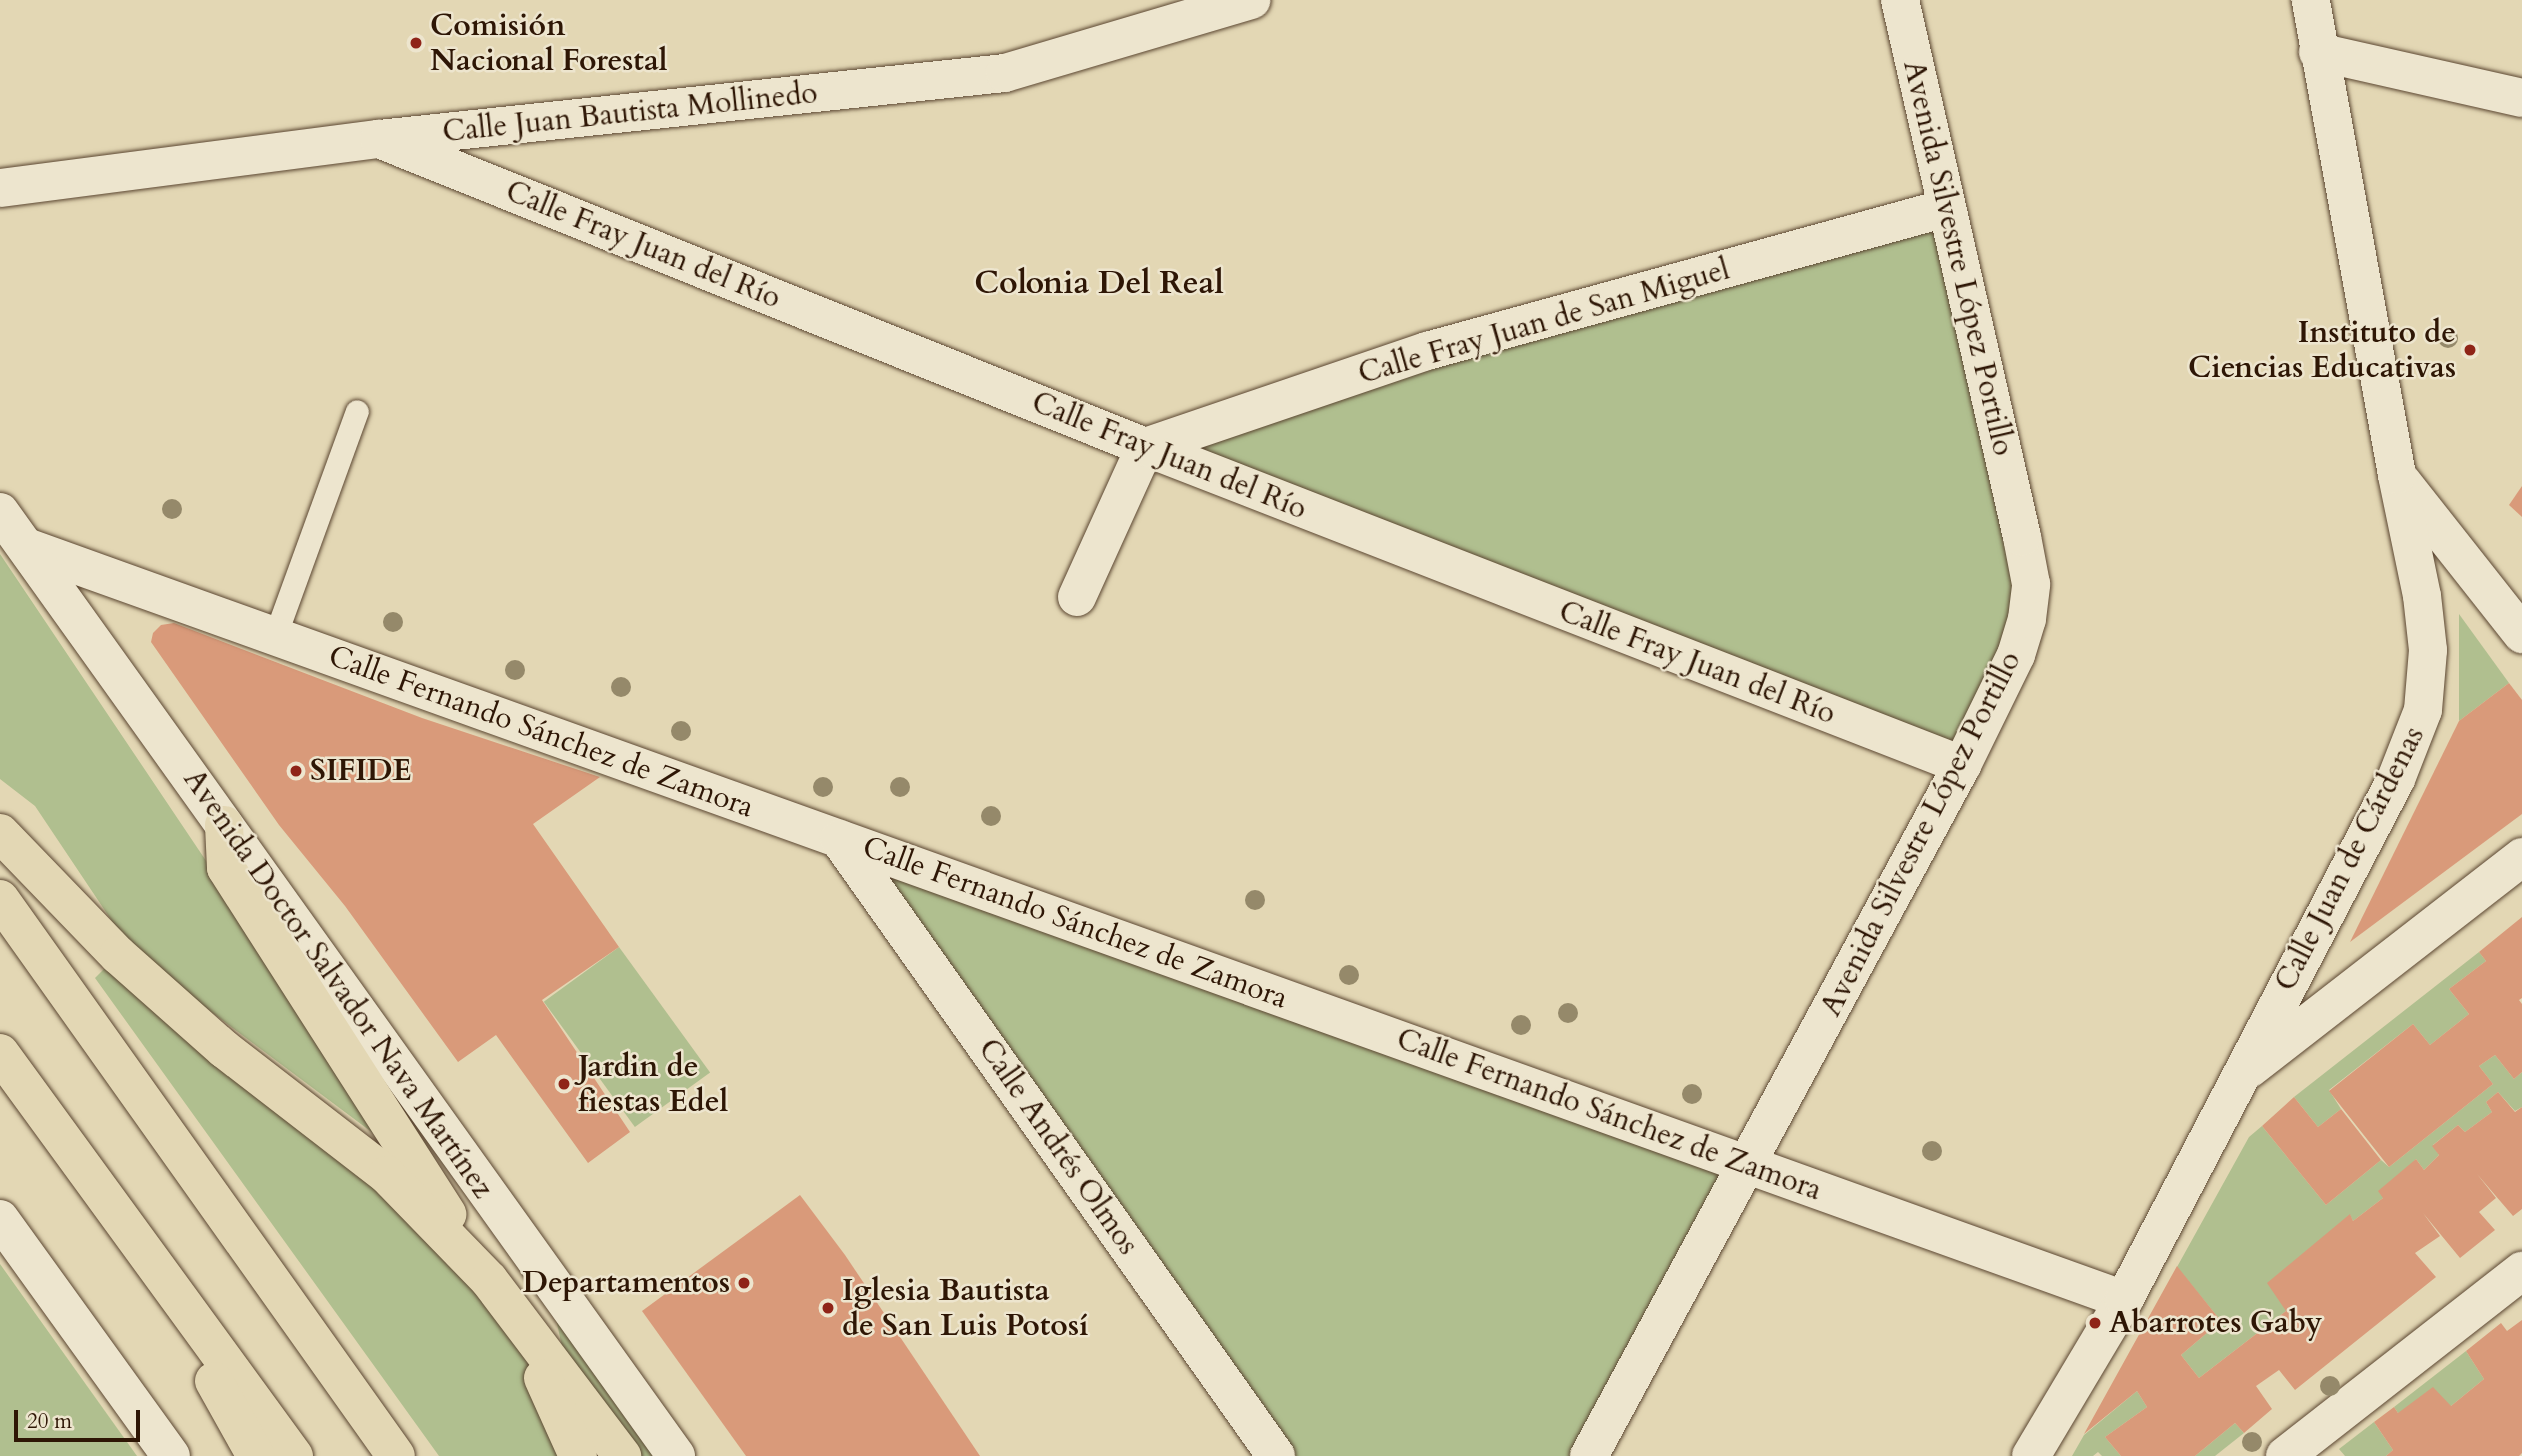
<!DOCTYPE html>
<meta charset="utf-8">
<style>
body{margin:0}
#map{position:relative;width:2522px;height:1456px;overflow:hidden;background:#e3d7b4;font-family:Cardo,serif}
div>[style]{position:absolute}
.green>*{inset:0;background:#b0bf8f;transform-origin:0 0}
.building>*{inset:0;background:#d99a7a}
.roads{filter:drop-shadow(0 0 2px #5b4631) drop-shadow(0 0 2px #5b4631)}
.lane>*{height:23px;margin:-11.5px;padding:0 11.5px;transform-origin:11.5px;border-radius:11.5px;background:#ede5ce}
.street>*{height:38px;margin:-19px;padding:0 19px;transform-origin:19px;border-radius:19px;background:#ede5ce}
.secondary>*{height:38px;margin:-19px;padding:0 19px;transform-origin:19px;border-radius:19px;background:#ede5ce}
.highway>*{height:38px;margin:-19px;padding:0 19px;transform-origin:19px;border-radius:19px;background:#e3d7b4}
.trees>*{width:20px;height:20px;margin:-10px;border-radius:50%;background:#95896a}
.dots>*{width:19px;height:19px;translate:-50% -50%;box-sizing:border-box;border:4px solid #ede5ce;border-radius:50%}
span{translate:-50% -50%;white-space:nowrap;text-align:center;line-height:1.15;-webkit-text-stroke:5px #ede5ce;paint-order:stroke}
.poi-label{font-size:30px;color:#2e1605;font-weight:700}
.left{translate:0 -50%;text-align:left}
.right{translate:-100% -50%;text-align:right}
.street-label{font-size:30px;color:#2e1605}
.neighbourhood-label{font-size:32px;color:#2e1605;font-weight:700}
.scale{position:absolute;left:14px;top:1410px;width:126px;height:32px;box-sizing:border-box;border:4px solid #2e1605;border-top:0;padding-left:9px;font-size:21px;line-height:24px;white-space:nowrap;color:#2e1605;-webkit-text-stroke:5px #ede5ce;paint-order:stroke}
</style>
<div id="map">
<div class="green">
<i style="clip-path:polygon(1946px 208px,2031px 584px,1962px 765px,1145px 447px)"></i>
<i style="clip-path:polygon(0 554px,405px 1157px,134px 954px,35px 806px,0 779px)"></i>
<i style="clip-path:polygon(2459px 614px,2509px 683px,2459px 721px)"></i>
<i style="clip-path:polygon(839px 839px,1749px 1165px,1589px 1456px,1276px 1456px)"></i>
<i style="left:619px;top:947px;width:155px;height:93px;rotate:54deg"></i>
<i style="clip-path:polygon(2479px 952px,2486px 961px,2449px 989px,2469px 1014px,2430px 1045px,2413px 1024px,2329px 1090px,2341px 1109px,2318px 1127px,2294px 1097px)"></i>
<i style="clip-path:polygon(118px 955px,387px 1175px,577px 1415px,547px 1278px,676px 1456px,439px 1456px,95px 978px)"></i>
<i style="clip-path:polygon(2495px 1055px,2514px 1079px,2522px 1072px,2522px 1107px,2515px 1111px,2498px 1092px,2486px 1102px,2492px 1112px,2465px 1132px,2458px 1125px,2433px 1145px,2439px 1155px,2424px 1170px,2416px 1159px,2383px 1198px,2353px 1221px,2350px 1215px,2286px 1311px,2199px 1378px,2181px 1355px,2221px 1321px,2177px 1267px,2249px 1137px,2262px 1126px,2326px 1205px,2381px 1160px,2389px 1167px,2493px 1084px,2479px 1066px)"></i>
<i style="clip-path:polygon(0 1264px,137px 1456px,0 1456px)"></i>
<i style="clip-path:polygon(2466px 1351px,2484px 1379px,2451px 1406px,2398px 1413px,2394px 1407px)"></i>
<i style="clip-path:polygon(2137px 1391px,2147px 1407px,2105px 1437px,2121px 1456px,2102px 1456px,2098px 1452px,2093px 1456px,2072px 1456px,2084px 1435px)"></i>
<i style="clip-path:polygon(2374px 1422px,2393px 1450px,2386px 1456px,2345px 1456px,2339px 1449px)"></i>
<i style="clip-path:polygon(2235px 1423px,2244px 1433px,2215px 1456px,2195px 1456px)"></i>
</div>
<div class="building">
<i style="clip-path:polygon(2522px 486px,2522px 517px,2509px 505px)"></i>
<i style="clip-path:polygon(174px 623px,422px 718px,600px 777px,533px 824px,619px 947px,542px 1000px,630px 1132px,588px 1163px,496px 1035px,458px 1062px,345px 906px,279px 825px,151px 642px,153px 633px,161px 625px)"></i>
<i style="clip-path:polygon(2509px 683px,2522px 700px,2522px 814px,2350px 942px,2459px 721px)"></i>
<i style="clip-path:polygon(2522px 917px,2522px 998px,2519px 1000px,2522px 1004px,2522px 1072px,2514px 1079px,2495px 1055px,2479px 1066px,2493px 1084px,2389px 1167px,2329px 1091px,2413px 1024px,2430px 1045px,2469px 1014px,2449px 989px,2486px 961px,2479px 952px)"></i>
<i style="clip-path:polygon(2498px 1092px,2515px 1112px,2522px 1107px,2522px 1209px,2513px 1216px,2477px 1174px,2496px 1198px,2479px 1212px,2495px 1230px,2460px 1258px,2423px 1213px,2440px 1236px,2415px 1253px,2436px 1277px,2295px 1390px,2279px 1370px,2256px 1386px,2272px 1409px,2244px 1433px,2235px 1423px,2195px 1456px,2121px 1456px,2105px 1437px,2147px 1407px,2137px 1391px,2084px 1434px,2177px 1266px,2221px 1321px,2181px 1355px,2199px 1378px,2286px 1311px,2267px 1283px,2350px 1214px,2353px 1221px,2383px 1198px,2378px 1191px,2416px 1159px,2424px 1170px,2439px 1155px,2432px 1146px,2458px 1125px,2465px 1132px,2492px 1112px,2486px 1102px)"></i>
<i style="clip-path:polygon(2294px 1097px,2318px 1127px,2341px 1109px,2381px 1160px,2326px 1205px,2262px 1126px)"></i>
<i style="clip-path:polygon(800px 1195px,845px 1255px,980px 1456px,746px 1456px,642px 1311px)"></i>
<i style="clip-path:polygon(2522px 1320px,2522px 1453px,2519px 1456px,2386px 1456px,2393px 1450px,2374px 1422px,2394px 1407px,2398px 1413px,2433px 1387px,2451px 1406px,2484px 1379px,2466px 1351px,2501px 1323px,2507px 1331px)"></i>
</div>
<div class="roads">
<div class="lane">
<i style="left:275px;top:636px;width:239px;rotate:-70deg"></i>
</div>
<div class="street">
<i style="left:2318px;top:52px;width:209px;rotate:12.7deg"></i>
<i style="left:379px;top:139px;width:826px;rotate:21.9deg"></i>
<i style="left:1145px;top:447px;width:877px;rotate:21.27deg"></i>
<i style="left:0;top:188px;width:382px;rotate:-7.4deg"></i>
<i style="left:379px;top:139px;width:629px;rotate:-6.02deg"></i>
<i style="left:1005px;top:73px;width:257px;rotate:-16.5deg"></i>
<i style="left:2402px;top:482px;width:194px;rotate:51.7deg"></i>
<i style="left:26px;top:547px;width:2229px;rotate:19.74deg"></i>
<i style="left:1077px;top:597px;width:165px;rotate:-65.6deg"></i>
<i style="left:1145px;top:447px;width:298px;rotate:-18.8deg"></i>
<i style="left:1427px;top:351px;width:538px;rotate:-15.4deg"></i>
<i style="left:839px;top:839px;width:756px;rotate:54.69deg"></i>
<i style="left:2249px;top:1069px;width:346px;rotate:-37.8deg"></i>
<i style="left:1589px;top:1456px;width:785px;rotate:-61.64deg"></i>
<i style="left:1962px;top:765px;width:123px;rotate:-63.9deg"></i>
<i style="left:2016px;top:655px;width:38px;rotate:-73deg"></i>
<i style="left:2027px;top:619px;width:35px;rotate:-83deg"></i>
<i style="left:2031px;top:584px;width:48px;rotate:-100.8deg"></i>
<i style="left:2022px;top:537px;width:551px;rotate:-102.8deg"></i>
<i style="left:2031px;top:1456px;width:182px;rotate:-59.2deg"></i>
<i style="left:2124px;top:1300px;width:588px;rotate:-62.43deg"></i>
<i style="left:2396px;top:779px;width:74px;rotate:-68.6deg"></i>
<i style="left:2423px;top:710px;width:60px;rotate:-85.2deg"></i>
<i style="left:2428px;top:650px;width:54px;rotate:-96.3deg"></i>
<i style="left:2422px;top:596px;width:124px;rotate:-101.7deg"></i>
<i style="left:2397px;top:475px;width:483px;rotate:-100.3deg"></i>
<i style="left:2285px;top:1456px;width:301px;rotate:-38deg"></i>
</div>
<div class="secondary">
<i style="left:0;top:512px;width:1161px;rotate:54.39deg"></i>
<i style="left:0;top:1219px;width:292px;rotate:54.2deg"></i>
</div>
<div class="highway">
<i style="left:224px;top:825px;width:43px;rotate:87.3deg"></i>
<i style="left:226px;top:868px;width:411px;rotate:57.4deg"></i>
<i style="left:0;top:833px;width:170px;rotate:46deg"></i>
<i style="left:118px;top:955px;width:142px;rotate:41.6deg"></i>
<i style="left:224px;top:1049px;width:206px;rotate:37.7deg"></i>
<i style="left:387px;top:1175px;width:146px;rotate:45.8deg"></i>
<i style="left:489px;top:1280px;width:221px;rotate:52.9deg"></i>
<i style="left:0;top:899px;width:683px;rotate:54.59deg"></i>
<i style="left:0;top:1053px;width:499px;rotate:53.9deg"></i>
<i style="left:543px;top:1378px;width:85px;rotate:65.8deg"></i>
<i style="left:214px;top:1381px;width:86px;rotate:60.8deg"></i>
</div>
</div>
<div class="trees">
<i style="left:2448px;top:338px"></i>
<i style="left:172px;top:509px"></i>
<i style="left:393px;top:622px"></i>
<i style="left:515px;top:670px"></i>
<i style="left:621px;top:687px"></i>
<i style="left:681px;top:731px"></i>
<i style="left:823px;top:787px"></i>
<i style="left:900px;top:787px"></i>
<i style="left:991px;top:816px"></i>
<i style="left:1255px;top:900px"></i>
<i style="left:1349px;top:975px"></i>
<i style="left:1568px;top:1013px"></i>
<i style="left:1521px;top:1025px"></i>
<i style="left:1692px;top:1094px"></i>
<i style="left:1932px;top:1151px"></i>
<i style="left:2330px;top:1386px"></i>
<i style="left:2252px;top:1442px"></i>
</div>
<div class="dots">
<i style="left:416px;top:43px;background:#8f2418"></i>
<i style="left:2470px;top:350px;background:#8f2418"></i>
<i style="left:296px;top:771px;background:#8f2418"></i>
<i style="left:564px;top:1084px;background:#8f2418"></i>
<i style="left:744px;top:1283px;background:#8f2418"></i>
<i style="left:828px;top:1308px;background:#8f2418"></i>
<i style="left:2095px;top:1323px;background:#8f2418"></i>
</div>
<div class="poi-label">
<span class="left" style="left:430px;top:43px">Comisión<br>Nacional Forestal</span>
<span class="right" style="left:2456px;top:350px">Instituto de<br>Ciencias Educativas</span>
<span class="left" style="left:310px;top:771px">SIFIDE</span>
<span class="left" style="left:578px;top:1084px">Jardin de<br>fiestas Edel</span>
<span class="right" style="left:730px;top:1283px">Departamentos</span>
<span class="left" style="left:842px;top:1308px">Iglesia Bautista<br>de San Luis Potosí</span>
<span class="left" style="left:2109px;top:1323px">Abarrotes Gaby</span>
</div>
<div class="street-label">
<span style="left:630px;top:113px;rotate:-6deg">Calle Juan Bautista Mollinedo</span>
<span style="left:643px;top:245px;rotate:22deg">Calle Fray Juan del Río</span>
<span style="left:1958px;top:258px;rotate:77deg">Avenida Silvestre López Portillo</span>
<span style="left:1544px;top:322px;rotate:-16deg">Calle Fray Juan de San Miguel</span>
<span style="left:1169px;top:456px;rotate:22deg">Calle Fray Juan del Río</span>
<span style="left:1697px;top:663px;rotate:21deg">Calle Fray Juan del Río</span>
<span style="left:541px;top:732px;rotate:20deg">Calle Fernando Sánchez de Zamora</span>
<span style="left:1921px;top:834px;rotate:-63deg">Avenida Silvestre López Portillo</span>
<span style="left:2350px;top:859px;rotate:-63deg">Calle Juan de Cárdenas</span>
<span style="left:1075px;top:923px;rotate:20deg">Calle Fernando Sánchez de Zamora</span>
<span style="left:338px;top:984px;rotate:55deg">Avenida Doctor Salvador Nava Martínez</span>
<span style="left:1609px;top:1115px;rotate:20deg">Calle Fernando Sánchez de Zamora</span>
<span style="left:1058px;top:1147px;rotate:55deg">Calle Andrés Olmos</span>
</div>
<div class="neighbourhood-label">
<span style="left:1099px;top:283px">Colonia Del Real</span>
</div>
<div class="scale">20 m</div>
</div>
